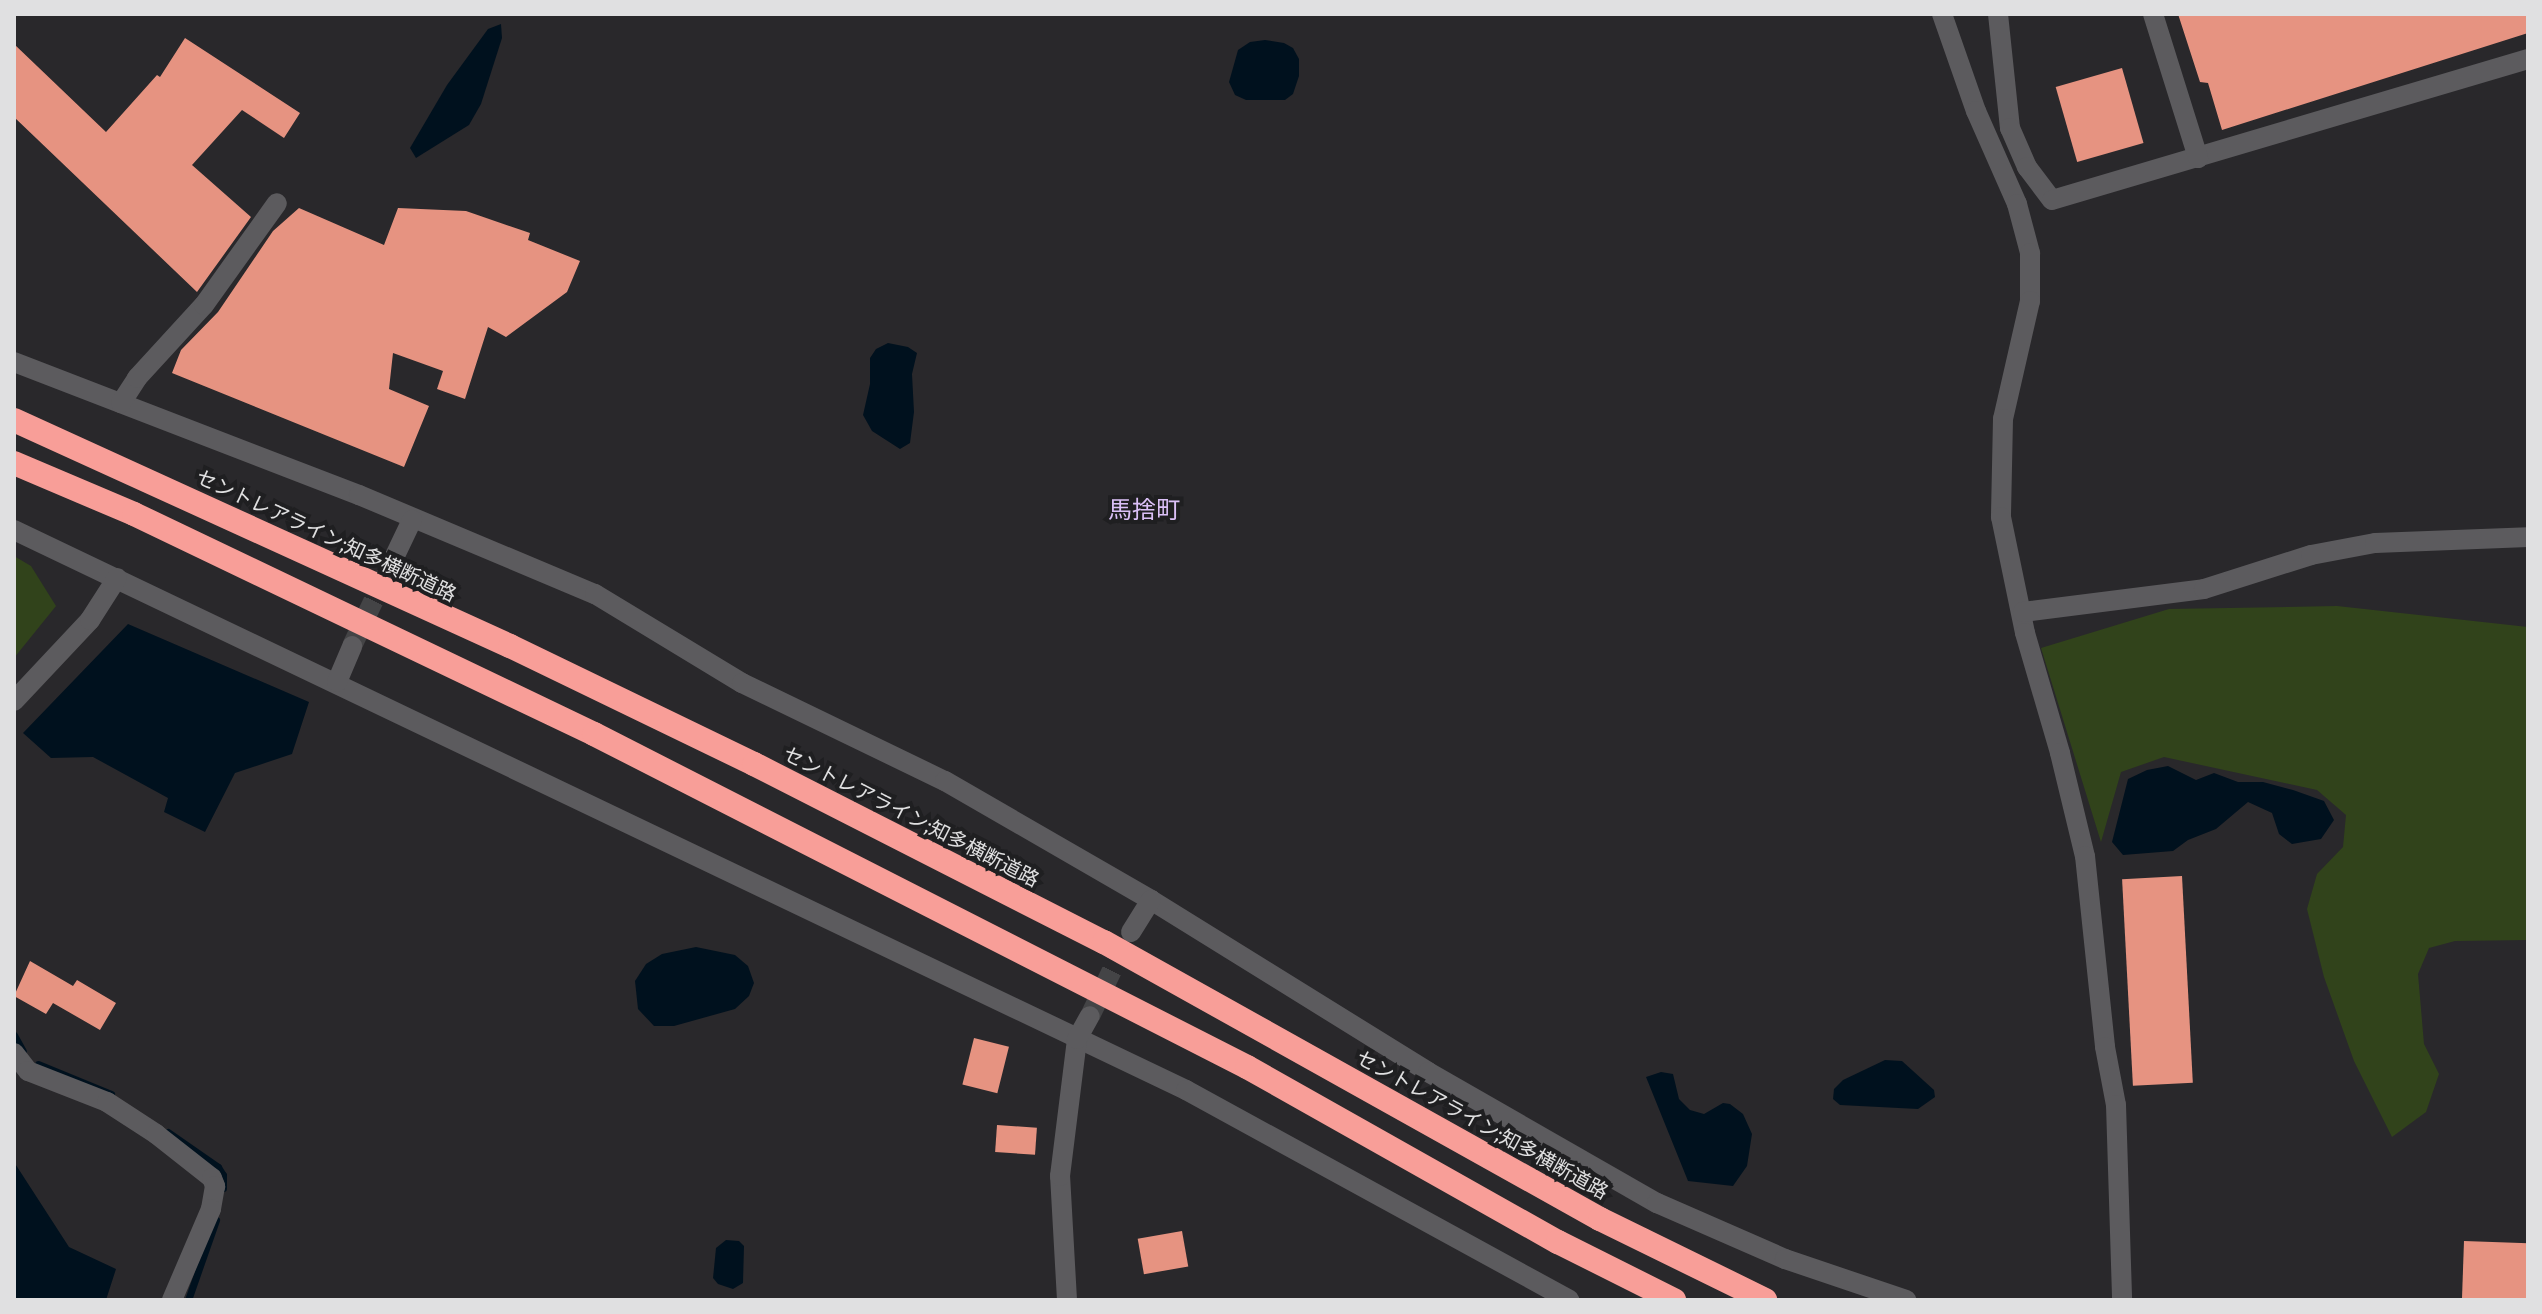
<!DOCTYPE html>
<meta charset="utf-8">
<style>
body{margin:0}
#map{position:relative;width:2542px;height:1314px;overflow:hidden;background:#29282b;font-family:"Fira Sans Condensed","Noto Sans JP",sans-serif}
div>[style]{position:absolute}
.green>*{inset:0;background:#31431b}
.water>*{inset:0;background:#00111e}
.stream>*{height:7px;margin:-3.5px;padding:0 3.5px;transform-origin:3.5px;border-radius:3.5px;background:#00111e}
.building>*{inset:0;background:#e69381;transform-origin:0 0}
.minor-tunnel>*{height:20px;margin-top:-10px;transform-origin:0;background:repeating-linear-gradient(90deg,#444446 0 20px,transparent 0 30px)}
.minor>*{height:20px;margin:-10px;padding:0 10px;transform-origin:10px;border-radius:10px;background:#5c5b5e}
.highway>*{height:24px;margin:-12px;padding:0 12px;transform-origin:12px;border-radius:12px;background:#f89e98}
span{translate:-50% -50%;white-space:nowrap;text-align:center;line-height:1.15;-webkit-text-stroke:8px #1f1f21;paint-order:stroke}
.street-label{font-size:20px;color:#e0e0e1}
.quarter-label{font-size:24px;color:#dbc0f7}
.frame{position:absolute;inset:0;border:16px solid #e0e0e1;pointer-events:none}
</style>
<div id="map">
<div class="green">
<i style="clip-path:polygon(14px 556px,31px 566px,56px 606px,14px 658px)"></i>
<i style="clip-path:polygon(2337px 606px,2528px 627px,2528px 940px,2455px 941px,2429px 948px,2418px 974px,2424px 1044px,2439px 1074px,2426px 1112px,2392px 1137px,2354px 1061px,2324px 977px,2307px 909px,2317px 874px,2343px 847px,2346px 815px,2317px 790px,2164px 757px,2121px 772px,2101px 842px,2041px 648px,2169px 609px)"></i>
</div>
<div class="water">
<i style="clip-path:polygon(501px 24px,502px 38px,481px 104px,469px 125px,416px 158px,410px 148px,447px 85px,488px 29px)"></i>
<i style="clip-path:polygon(1265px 40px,1284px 43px,1293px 48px,1299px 59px,1299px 76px,1293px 94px,1285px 100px,1246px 100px,1235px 95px,1229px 82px,1238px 50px,1250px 42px)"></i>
<i style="clip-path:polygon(888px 343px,908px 347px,917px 353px,912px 374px,914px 412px,910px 443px,900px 449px,872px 431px,863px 415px,870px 384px,870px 358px,876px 349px)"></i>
<i style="clip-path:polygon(128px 624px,309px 702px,292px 754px,235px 773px,205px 832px,164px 812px,168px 798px,93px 757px,51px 758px,23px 733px)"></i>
<i style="clip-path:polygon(2168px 766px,2196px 780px,2214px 773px,2238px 782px,2263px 782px,2293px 790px,2324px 801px,2334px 820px,2321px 839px,2292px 844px,2279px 834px,2272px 813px,2248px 802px,2216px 829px,2188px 840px,2173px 851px,2123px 855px,2112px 842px,2128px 779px,2147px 770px)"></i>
<i style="clip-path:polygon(696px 947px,735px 955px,748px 966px,754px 983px,749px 996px,735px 1009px,674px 1026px,654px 1026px,638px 1009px,635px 981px,646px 964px,662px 954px)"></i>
<i style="clip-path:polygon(1885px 1060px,1902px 1061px,1934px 1090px,1935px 1097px,1918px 1109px,1840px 1105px,1833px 1099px,1834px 1089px,1843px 1080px)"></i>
<i style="clip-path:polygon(1661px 1072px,1673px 1074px,1679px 1099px,1690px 1110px,1704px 1114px,1723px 1103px,1730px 1104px,1743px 1114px,1752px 1134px,1747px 1166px,1733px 1186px,1688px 1181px,1646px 1077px)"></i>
<i style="clip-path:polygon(14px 1162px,69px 1247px,116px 1269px,106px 1300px,14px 1300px)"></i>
<i style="clip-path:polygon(726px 1240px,739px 1241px,744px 1246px,743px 1283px,733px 1289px,718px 1284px,713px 1278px,716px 1248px)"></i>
</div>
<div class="stream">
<i style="left:14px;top:1035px;width:18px;rotate:61deg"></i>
<i style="left:38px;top:1064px;width:79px;rotate:22.3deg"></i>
<i style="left:168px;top:1132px;width:61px;rotate:35deg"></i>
<i style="left:218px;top:1167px;width:9px;rotate:58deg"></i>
<i style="left:223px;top:1175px;width:13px;rotate:90deg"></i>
<i style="left:188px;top:1300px;width:85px;rotate:-70.7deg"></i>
</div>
<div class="building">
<i style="clip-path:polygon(2178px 14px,2528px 14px,2528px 33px,2222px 130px,2208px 83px,2200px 82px)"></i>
<i style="clip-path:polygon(185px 38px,300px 113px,284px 138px,242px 110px,192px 165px,251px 217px,197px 292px,14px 117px,14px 44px,106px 132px,157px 75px,160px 77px)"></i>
<i style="left:2122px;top:68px;width:78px;height:69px;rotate:74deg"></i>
<i style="clip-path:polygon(299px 208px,384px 245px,398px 208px,466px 211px,530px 233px,528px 240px,580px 261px,567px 292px,506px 337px,488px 327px,465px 399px,437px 389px,443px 371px,393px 353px,389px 389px,429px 406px,404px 467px,172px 373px,181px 350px,218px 312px,273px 231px)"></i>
<i style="left:2182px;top:876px;width:207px;height:60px;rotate:87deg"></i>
<i style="clip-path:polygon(30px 961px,73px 986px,77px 980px,116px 1003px,100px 1030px,53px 1003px,46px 1014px,14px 996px)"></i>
<i style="left:974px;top:1038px;width:36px;height:48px;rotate:14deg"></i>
<i style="left:997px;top:1125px;width:40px;height:27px;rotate:4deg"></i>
<i style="left:1182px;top:1231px;width:36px;height:45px;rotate:80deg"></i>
<i style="left:2464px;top:1241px;width:64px;height:59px;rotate:2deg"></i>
</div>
<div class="minor-tunnel">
<i style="left:352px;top:646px;width:91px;rotate:-64.6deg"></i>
<i style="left:1090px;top:1016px;width:88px;rotate:-64.3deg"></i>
</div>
<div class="minor">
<i style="left:1942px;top:14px;width:103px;rotate:70.7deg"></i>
<i style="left:1976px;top:111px;width:102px;rotate:66.2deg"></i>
<i style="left:2017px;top:204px;width:51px;rotate:75.1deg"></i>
<i style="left:2030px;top:253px;width:48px;rotate:90deg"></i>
<i style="left:2030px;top:301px;width:121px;rotate:102.9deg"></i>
<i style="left:2003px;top:419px;width:98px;rotate:91.2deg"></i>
<i style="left:2001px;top:517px;width:118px;rotate:78.3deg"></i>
<i style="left:2025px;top:633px;width:125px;rotate:73.7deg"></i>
<i style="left:2060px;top:753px;width:106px;rotate:76.4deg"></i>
<i style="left:2085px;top:856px;width:192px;rotate:84deg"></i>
<i style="left:2105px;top:1047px;width:59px;rotate:79.3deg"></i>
<i style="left:2116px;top:1105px;width:195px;rotate:88.2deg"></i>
<i style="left:1998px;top:14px;width:115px;rotate:84deg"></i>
<i style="left:2010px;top:128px;width:43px;rotate:66.4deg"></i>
<i style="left:2027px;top:167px;width:41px;rotate:52.9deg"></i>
<i style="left:2052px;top:200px;width:496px;rotate:-16.5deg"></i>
<i style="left:2153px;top:14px;width:151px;rotate:72.6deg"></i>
<i style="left:14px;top:362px;width:370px;rotate:21.1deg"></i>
<i style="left:359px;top:495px;width:256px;rotate:22.8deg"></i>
<i style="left:595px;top:594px;width:172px;rotate:31.2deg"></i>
<i style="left:742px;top:683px;width:225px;rotate:25.8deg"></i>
<i style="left:945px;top:781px;width:238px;rotate:30deg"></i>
<i style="left:1151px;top:900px;width:326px;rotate:31.8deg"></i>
<i style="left:1428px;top:1072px;width:264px;rotate:29.8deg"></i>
<i style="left:1657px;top:1203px;width:140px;rotate:23.6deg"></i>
<i style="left:1785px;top:1259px;width:128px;rotate:18.7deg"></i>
<i style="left:121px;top:403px;width:30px;rotate:-57deg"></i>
<i style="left:137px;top:378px;width:99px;rotate:-47.5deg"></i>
<i style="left:204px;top:305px;width:125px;rotate:-54.4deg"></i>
<i style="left:14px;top:530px;width:1299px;rotate:25.54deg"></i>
<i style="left:1186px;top:1090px;width:437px;rotate:28.7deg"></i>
<i style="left:391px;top:564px;width:49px;rotate:-64.5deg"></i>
<i style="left:2023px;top:612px;width:182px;rotate:-7.2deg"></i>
<i style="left:2204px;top:589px;width:112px;rotate:-17.6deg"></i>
<i style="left:2311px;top:555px;width:65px;rotate:-10.6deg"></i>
<i style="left:2375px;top:543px;width:153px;rotate:-2.2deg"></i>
<i style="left:337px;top:682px;width:39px;rotate:-67deg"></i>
<i style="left:14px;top:701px;width:111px;rotate:-46.8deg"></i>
<i style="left:90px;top:620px;width:50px;rotate:-57.3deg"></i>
<i style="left:1131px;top:932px;width:38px;rotate:-58deg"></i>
<i style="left:14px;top:1053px;width:23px;rotate:52deg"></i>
<i style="left:28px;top:1071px;width:85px;rotate:21.4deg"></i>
<i style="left:107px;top:1102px;width:59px;rotate:33.1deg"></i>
<i style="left:156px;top:1134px;width:71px;rotate:38.2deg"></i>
<i style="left:212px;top:1178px;width:9px;rotate:69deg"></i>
<i style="left:215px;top:1186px;width:23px;rotate:100deg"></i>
<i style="left:211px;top:1209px;width:99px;rotate:113.2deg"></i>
<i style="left:1067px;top:1300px;width:124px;rotate:-93.2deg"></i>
<i style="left:1060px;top:1176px;width:138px;rotate:-82.9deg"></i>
<i style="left:1077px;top:1039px;width:26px;rotate:-61deg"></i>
</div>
<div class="highway">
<i style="left:14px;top:420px;width:545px;rotate:24.5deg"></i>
<i style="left:510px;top:646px;width:271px;rotate:25.8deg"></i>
<i style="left:754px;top:764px;width:393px;rotate:27deg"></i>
<i style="left:1104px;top:942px;width:568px;rotate:29.18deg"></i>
<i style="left:1600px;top:1219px;width:184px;rotate:26.1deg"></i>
<i style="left:14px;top:463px;width:130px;rotate:23deg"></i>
<i style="left:134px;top:514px;width:510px;rotate:25.56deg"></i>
<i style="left:594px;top:734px;width:733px;rotate:27.02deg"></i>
<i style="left:1247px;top:1067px;width:357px;rotate:29.4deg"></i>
<i style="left:1558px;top:1242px;width:130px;rotate:26.6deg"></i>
</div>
<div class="street-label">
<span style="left:326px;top:536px;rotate:25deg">セントレアライン;知多横断道路</span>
<span style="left:911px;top:817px;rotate:27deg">セントレアライン;知多横断道路</span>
<span style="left:1482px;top:1125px;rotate:29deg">セントレアライン;知多横断道路</span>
</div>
<div class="quarter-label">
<span style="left:1144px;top:511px">馬捨町</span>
</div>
<div class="frame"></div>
</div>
